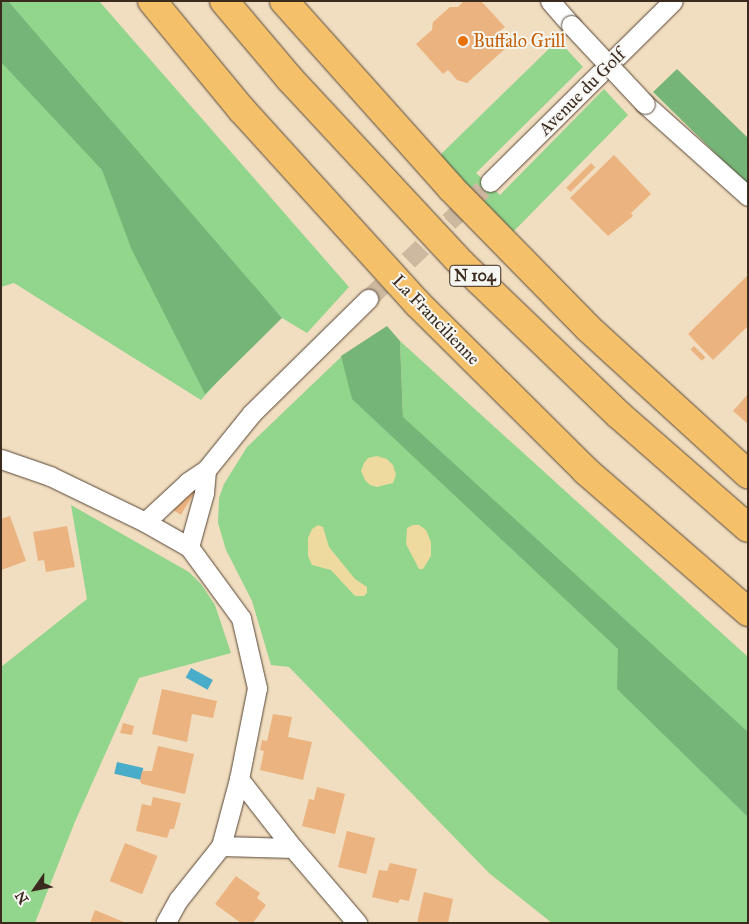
<!DOCTYPE html>
<style>
body{margin:0}
#map{position:relative;width:749px;height:924px;overflow:hidden;background:#f1ddbf;font-family:"IM FELL Great Primer",serif}
div>[style]{position:absolute}
.green>*{inset:0;background:#92d58d}
.forest>*{inset:0;background:#75b678}
.sand>*{inset:0;background:#eeda9e}
.water>*{inset:0;background:#49acc8;transform-origin:0 0}
.building>*{inset:0;background:#ebb37f;transform-origin:0 0}
.street-tunnel>*{height:19px;margin-top:-9.5px;transform-origin:0;background:repeating-linear-gradient(90deg,#cdb99f 0 19px,transparent 0 28px)}
.roads{filter:drop-shadow(0 0 1px #564536) drop-shadow(0 0 1px #564536)}
.street>*{height:19px;margin:-9.5px;padding:0 9.5px;transform-origin:9.5px;border-radius:9.5px;background:#fff}
.highway>*{height:28px;margin:-14px;padding:0 14px;transform-origin:14px;border-radius:14px;background:#f4c16a}
.bridges{filter:drop-shadow(0 0 1px #564536) drop-shadow(0 0 1px #564536)}
.street-bridge>*{height:19px;margin:-9.5px;padding:0 9.5px;transform-origin:9.5px;border-radius:9.5px;background:#fff}
.dots>*{width:14px;height:14px;translate:-50% -50%;box-sizing:border-box;border:2px solid #f6f6f2;border-radius:50%}
span{translate:-50% -50%;white-space:nowrap;text-align:center;line-height:1.15;-webkit-text-stroke:4px #f6f6f2;paint-order:stroke}
.shield-label span{padding:1px 4px;background:#f6f6f2;border:1px solid;border-radius:4px;-webkit-text-stroke-width:0}
.shield-label{font-size:16px;color:#3b2a1e;font-weight:700}
.food-label{font-size:18px;color:#c56008}
.left{translate:0 -50%;text-align:left}
.street-label{font-size:18px;color:#3b2a1e}
.frame{position:absolute;inset:0;border:2px solid #3b2a1e;pointer-events:none}
.north{position:absolute;left:10px;top:864px;width:50px;height:50px;-webkit-text-stroke:4px #f6f6f2;paint-order:stroke;rotate:237deg;font-size:14px;font-weight:700;line-height:20px;text-align:center;color:#3b2a1e}
.north::after{content:'';display:block;margin:auto;width:18px;height:22px;background:#3b2a1e;clip-path:polygon(50% 0,100% 100%,50% 72%,0 100%)}
</style>
<div id="map">
<div class="green">
<i style="clip-path:polygon(1px 1px,99px 1px,349px 287px,307px 333px,282px 318px,266px 300px,218px 381px,201px 400px,14px 283px,1px 287px)"></i>
<i style="clip-path:polygon(558px 40px,583px 67px,476px 173px,500px 195px,604px 89px,628px 115px,513px 232px,437px 158px)"></i>
<i style="clip-path:polygon(400px 341px,748px 657px,748px 923px,552px 923px,489px 873px,289px 667px,271px 665px,252px 601px,226px 550px,218px 523px,219px 498px,224px 484px,247px 447px,341px 357px,403px 416px)"></i>
<i style="clip-path:polygon(71px 505px,189px 572px,201px 584px,215px 605px,231px 653px,139px 678px,74px 824px,35px 923px,1px 923px,1px 667px,87px 599px)"></i>
</div>
<div class="forest">
<i style="clip-path:polygon(1px 1px,8px 1px,282px 318px,205px 394px,131px 248px,102px 170px,1px 62px)"></i>
<i style="clip-path:polygon(677px 69px,748px 138px,748px 185px,653px 92px)"></i>
<i style="clip-path:polygon(387px 326px,400px 341px,403px 417px,748px 732px,748px 817px,617px 689px,618px 649px,352px 399px,341px 356px)"></i>
</div>
<div class="sand">
<i style="clip-path:polygon(377px 456px,387px 459px,393px 465px,396px 475px,393px 483px,377px 487px,370px 485px,365px 480px,361px 471px,364px 463px,368px 458px)"></i>
<i style="clip-path:polygon(318px 525px,323px 527px,329px 547px,355px 579px,367px 587px,367px 593px,364px 596px,355px 596px,331px 570px,312px 565px,308px 556px,308px 538px,312px 529px)"></i>
<i style="clip-path:polygon(413px 525px,419px 525px,426px 530px,431px 542px,431px 556px,423px 569px,419px 569px,406px 544px,407px 528px)"></i>
</div>
<div class="water">
<i style="left:191px;top:668px;width:25px;height:11px;rotate:29deg"></i>
<i style="left:117px;top:762px;width:27px;height:12px;rotate:13deg"></i>
</div>
<div class="building">
<i style="clip-path:polygon(464px 1px,481px 1px,505px 27px,500px 31px,505px 37px,507px 47px,467px 83px,457px 80px,448px 70px,443px 74px,416px 44px,432px 30px,433px 22px,450px 7px,458px 7px)"></i>
<i style="clip-path:polygon(614px 155px,651px 194px,631px 213px,633px 216px,608px 236px,570px 198px)"></i>
<i style="left:591px;top:163px;width:6px;height:35px;rotate:45deg"></i>
<i style="clip-path:polygon(748px 275px,748px 326px,713px 360px,688px 334px)"></i>
<i style="left:694px;top:346px;width:16px;height:5px;rotate:45deg"></i>
<i style="clip-path:polygon(748px 394px,748px 424px,733px 411px)"></i>
<i style="left:187px;top:488px;width:9px;height:26px;rotate:32deg"></i>
<i style="clip-path:polygon(10px 516px,26px 561px,1px 570px,1px 519px)"></i>
<i style="clip-path:polygon(67px 526px,75px 567px,46px 572px,44px 560px,38px 561px,33px 532px)"></i>
<i style="clip-path:polygon(162px 689px,217px 701px,213px 718px,192px 714px,187px 742px,152px 734px)"></i>
<i style="clip-path:polygon(273px 714px,292px 717px,288px 737px,312px 742px,303px 780px,260px 770px,264px 751px,260px 750px,262px 740px,267px 741px)"></i>
<i style="clip-path:polygon(123px 723px,134px 726px,132px 735px,120px 733px)"></i>
<i style="clip-path:polygon(158px 746px,194px 754px,185px 794px,142px 784px,140px 781px,142px 771px,152px 771px)"></i>
<i style="clip-path:polygon(317px 787px,345px 794px,335px 834px,302px 826px,309px 799px,314px 800px)"></i>
<i style="clip-path:polygon(153px 797px,181px 803px,174px 829px,170px 829px,167px 838px,136px 831px,142px 804px,151px 806px)"></i>
<i style="left:347px;top:831px;width:29px;height:37px;rotate:14deg"></i>
<i style="left:125px;top:843px;width:35px;height:41px;rotate:22deg"></i>
<i style="clip-path:polygon(390px 863px,417px 869px,409px 901px,400px 899px,398px 903px,372px 897px,379px 870px,387px 871px)"></i>
<i style="clip-path:polygon(236px 876px,260px 893px,257px 898px,266px 905px,253px 923px,241px 923px,215px 904px)"></i>
<i style="clip-path:polygon(424px 892px,453px 899px,448px 923px,417px 923px)"></i>
<i style="clip-path:polygon(95px 910px,126px 923px,90px 923px)"></i>
</div>
<div class="street-tunnel">
<i style="left:368px;top:299px;width:169px;rotate:-43.8deg"></i>
</div>
<div class="roads">
<div class="street">
<i style="left:550px;top:1px;width:32px;rotate:49deg"></i>
<i style="left:645px;top:104px;width:138px;rotate:41.8deg"></i>
<i style="left:490px;top:182px;width:257px;rotate:-44.7deg"></i>
<i style="left:1px;top:459px;width:52px;rotate:19.1deg"></i>
<i style="left:50px;top:476px;width:106px;rotate:25.8deg"></i>
<i style="left:145px;top:522px;width:51px;rotate:29.6deg"></i>
<i style="left:189px;top:547px;width:88px;rotate:53.8deg"></i>
<i style="left:241px;top:618px;width:72px;rotate:77.1deg"></i>
<i style="left:257px;top:688px;width:93px;rotate:101.2deg"></i>
<i style="left:239px;top:779px;width:69px;rotate:105deg"></i>
<i style="left:221px;top:846px;width:69px;rotate:128.5deg"></i>
<i style="left:178px;top:900px;width:26px;rotate:119deg"></i>
<i style="left:145px;top:522px;width:59px;rotate:-42.9deg"></i>
<i style="left:188px;top:482px;width:22px;rotate:-34deg"></i>
<i style="left:206px;top:470px;width:73px;rotate:-51.1deg"></i>
<i style="left:252px;top:413px;width:163px;rotate:-44.5deg"></i>
<i style="left:189px;top:547px;width:56px;rotate:-74.5deg"></i>
<i style="left:204px;top:493px;width:23px;rotate:-85deg"></i>
<i style="left:239px;top:779px;width:88px;rotate:52deg"></i>
<i style="left:293px;top:848px;width:99px;rotate:49.5deg"></i>
<i style="left:221px;top:846px;width:72px;rotate:1.6deg"></i>
</div>
<div class="highway">
<i style="left:152px;top:1px;width:141px;rotate:50.5deg"></i>
<i style="left:242px;top:110px;width:262px;rotate:47.8deg"></i>
<i style="left:418px;top:304px;width:237px;rotate:44.8deg"></i>
<i style="left:586px;top:471px;width:215px;rotate:41deg"></i>
<i style="left:224px;top:1px;width:101px;rotate:49.8deg"></i>
<i style="left:289px;top:78px;width:254px;rotate:47.1deg"></i>
<i style="left:462px;top:264px;width:218px;rotate:43.9deg"></i>
<i style="left:619px;top:415px;width:171px;rotate:41.2deg"></i>
<i style="left:284px;top:1px;width:251px;rotate:48.2deg"></i>
<i style="left:451px;top:188px;width:196px;rotate:45.6deg"></i>
<i style="left:588px;top:328px;width:217px;rotate:42.4deg"></i>
</div>
</div>
<div class="bridges">
<div class="street-bridge">
<i style="left:571px;top:25px;width:108px;rotate:46.9deg"></i>
</div>
</div>
<div class="dots">
<i style="left:463px;top:41px;background:#e8710a"></i>
</div>
<div class="shield-label">
<span style="left:475px;top:276px">N 104</span>
</div>
<div class="food-label">
<span class="left" style="left:473px;top:41px">Buffalo Grill</span>
</div>
<div class="street-label">
<span style="left:582px;top:92px;rotate:-45deg">Avenue du Golf</span>
<span style="left:436px;top:320px;rotate:46deg">La Francilienne</span>
</div>
<div class="frame"></div>
<div class="north">N</div>
</div>
